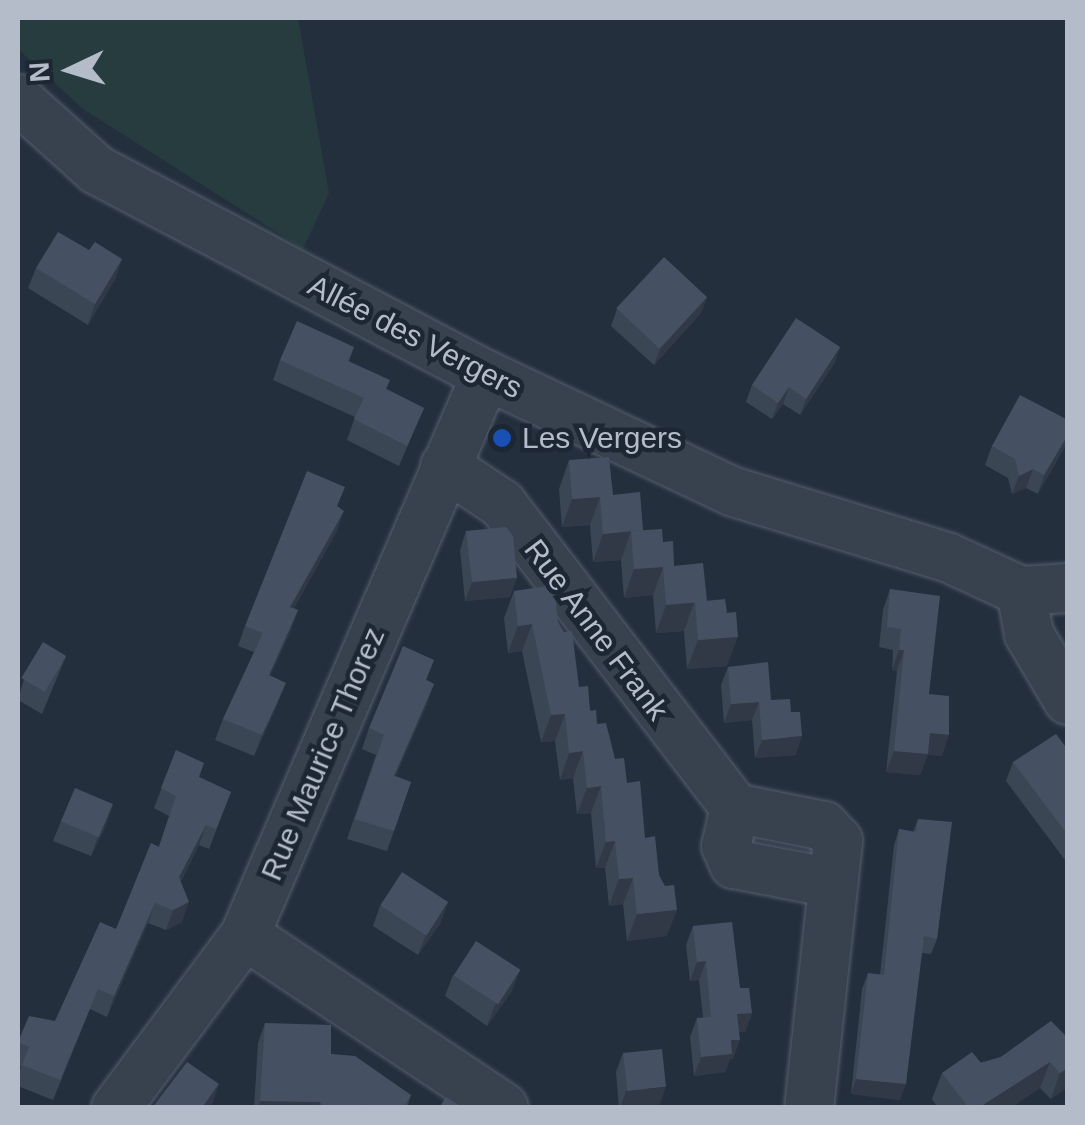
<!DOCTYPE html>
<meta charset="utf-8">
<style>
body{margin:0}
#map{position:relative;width:1085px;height:1125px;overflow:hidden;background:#242f3e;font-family:Arial,sans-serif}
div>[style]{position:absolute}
.green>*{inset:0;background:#263c3f}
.roads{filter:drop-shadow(0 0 2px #565f6c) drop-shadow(0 0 2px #565f6c)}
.minor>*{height:48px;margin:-24px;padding:0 24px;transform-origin:24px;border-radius:24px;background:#38414e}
.wall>*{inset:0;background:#3b4654}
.shaded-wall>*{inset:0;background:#303945}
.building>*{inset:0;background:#455162;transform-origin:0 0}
.dots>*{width:28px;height:28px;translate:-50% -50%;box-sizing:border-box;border:5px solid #1d2633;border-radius:50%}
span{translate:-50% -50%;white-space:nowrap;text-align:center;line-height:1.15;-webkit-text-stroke:9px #1d2633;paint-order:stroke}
.street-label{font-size:30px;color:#b4bcc9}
.poi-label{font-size:30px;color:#b4bcc9}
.left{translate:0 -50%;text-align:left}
.frame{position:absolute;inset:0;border:20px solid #b4bcc9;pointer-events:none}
.north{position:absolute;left:20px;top:20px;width:100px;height:100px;-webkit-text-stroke:8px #1d2633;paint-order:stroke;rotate:266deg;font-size:28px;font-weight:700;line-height:40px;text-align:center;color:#b4bcc9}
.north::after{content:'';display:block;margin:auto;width:35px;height:45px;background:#b4bcc9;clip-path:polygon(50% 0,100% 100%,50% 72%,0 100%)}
</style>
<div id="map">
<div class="green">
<i style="clip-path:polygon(18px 18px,298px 18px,329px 193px,303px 249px,83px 109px,18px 49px)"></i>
</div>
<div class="roads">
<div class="minor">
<i style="left:18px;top:99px;width:106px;rotate:41.9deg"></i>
<i style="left:97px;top:170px;width:440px;rotate:27.8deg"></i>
<i style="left:486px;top:375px;width:274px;rotate:25.3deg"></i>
<i style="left:734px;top:492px;width:223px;rotate:17deg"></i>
<i style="left:947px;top:557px;width:81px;rotate:24.7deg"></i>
<i style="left:1021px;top:591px;width:47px;rotate:-3.7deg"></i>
<i style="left:445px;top:466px;width:69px;rotate:33.7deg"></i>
<i style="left:502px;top:504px;width:383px;rotate:52.5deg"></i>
<i style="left:1021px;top:591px;width:44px;rotate:79.5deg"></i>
<i style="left:1029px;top:634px;width:77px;rotate:59.4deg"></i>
<i style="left:245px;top:935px;width:311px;rotate:33.7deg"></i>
<i style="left:116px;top:1108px;width:216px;rotate:-53.3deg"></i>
<i style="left:245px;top:935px;width:610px;rotate:-66.72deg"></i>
<i style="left:809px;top:1108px;width:269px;rotate:-83.8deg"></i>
<i style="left:838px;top:841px;width:21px;rotate:-133deg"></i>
<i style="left:824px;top:826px;width:91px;rotate:-168.6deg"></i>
<i style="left:735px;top:808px;width:39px;rotate:103deg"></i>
<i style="left:726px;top:846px;width:20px;rotate:66deg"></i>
<i style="left:734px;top:864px;width:101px;rotate:10.9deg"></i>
</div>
</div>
<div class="wall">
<i style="clip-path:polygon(122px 259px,115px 279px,88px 325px,28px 288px,36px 268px)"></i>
<i style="clip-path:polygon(707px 297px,701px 313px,654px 365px,611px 326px,617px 309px)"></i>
<i style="clip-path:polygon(354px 347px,349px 361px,387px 389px,424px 408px,399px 466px,347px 440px,355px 417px,273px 380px,280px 360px)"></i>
<i style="clip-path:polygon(840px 347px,834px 364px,800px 415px,783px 404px,772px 419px,746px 402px,752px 385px)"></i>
<i style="clip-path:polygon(1068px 420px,1038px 494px,1026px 488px,1012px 494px,1008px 478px,985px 465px,992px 446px)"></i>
<i style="clip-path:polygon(569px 460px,613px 495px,643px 530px,663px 542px,674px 566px,707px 601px,727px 666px,687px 669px,684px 631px,656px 633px,653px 595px,624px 598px,621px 560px,593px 562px,590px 525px,562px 527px,559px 489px)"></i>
<i style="clip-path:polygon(338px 507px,337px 531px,294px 608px,298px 610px,270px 676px,278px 703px,254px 756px,215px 740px,223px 719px,254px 652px,238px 646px,245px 626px)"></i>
<i style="clip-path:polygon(466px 531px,510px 597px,465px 601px,460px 550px)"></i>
<i style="clip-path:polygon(890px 589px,929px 694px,942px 756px,928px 754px,920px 775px,886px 772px,897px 671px,892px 670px,893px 650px,879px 647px,883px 610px)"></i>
<i style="clip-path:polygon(514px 591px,558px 622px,579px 687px,627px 783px,645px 838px,667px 936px,627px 941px,623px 904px,609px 906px,605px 868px,596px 868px,591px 813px,577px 814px,573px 778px,560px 780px,555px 741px,541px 742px,522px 651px,508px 653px,504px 618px)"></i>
<i style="clip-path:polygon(66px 656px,42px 714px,18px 700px,24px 679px)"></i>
<i style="clip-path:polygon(728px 667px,771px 700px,796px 755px,755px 758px,752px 720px,724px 723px,721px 685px)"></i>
<i style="clip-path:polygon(427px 680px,434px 684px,396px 776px,411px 782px,387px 851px,347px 839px,376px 755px,362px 749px,369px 728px)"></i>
<i style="clip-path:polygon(176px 750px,199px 777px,231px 792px,209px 849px,199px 845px,181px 881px,182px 922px,166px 930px,148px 923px,107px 1017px,90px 1009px,53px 1100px,18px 1086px,18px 1076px,21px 1067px,18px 1066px,18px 1042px,55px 1021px,116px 929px,159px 846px,169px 816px,154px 808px)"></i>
<i style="clip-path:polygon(1068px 750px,1068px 864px,1006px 781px,1013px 762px)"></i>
<i style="clip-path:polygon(113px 804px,106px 825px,91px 856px,53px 841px,61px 821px)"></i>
<i style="clip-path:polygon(918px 819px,937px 939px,931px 954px,922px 953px,900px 1100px,851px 1094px,862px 989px,868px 973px,880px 975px,894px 845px,899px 829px,913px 832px)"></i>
<i style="clip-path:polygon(380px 906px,441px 922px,418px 955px,373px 926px)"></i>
<i style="clip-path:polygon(693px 926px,740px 988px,752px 1013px,745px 1032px,739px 1032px,733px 1059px,730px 1059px,725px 1072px,694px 1076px,690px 1037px,697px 1018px,703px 1018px,699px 980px,690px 981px,686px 945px)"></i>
<i style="clip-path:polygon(453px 975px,512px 991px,487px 1026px,445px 996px)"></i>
<i style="clip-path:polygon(1051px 1021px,1068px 1087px,1051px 1099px,1040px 1088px,1010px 1108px,938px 1108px,932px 1099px,942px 1073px,1001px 1057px)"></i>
<i style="clip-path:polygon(265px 1023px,411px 1095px,407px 1108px,254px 1108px,258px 1043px)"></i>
<i style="clip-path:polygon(623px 1053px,659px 1106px,619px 1108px,616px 1072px)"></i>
</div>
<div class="shaded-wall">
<i style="clip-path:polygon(122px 259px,115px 279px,88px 325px,95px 304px)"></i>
<i style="clip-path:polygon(707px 297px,701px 313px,654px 365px,660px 349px)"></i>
<i style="clip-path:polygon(840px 347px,834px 364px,800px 415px,806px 399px)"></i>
<i style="clip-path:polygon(789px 387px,783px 404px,772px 419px,778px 403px)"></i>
<i style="clip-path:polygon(1068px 435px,1068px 442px,1038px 494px,1044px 475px)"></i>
<i style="clip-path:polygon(1033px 469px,1026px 488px,1012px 494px,1019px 476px)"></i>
<i style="clip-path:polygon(600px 497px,590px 525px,562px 527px,572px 499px)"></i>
<i style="clip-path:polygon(344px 511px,337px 531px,283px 627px,290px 607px)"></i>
<i style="clip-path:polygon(631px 531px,621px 560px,593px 562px,603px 534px)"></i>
<i style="clip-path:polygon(663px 567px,653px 595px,624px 598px,634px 569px)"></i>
<i style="clip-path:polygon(517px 578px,510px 597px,465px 601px,472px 582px)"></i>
<i style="clip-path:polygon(694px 603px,684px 631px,656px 633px,666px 605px)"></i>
<i style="clip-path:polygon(298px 610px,291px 631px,261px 696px,269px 675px)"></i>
<i style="clip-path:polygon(532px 624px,522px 651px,508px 653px,518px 626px)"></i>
<i style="clip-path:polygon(738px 637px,727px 666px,687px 669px,698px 640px)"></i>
<i style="clip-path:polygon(899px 650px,904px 650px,897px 671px,892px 670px)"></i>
<i style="clip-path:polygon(286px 683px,278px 703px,254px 756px,262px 735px)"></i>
<i style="clip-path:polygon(434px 684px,427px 705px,387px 796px,394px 776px)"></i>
<i style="clip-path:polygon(759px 702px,752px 720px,724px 723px,731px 704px)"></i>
<i style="clip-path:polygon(565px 714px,555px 741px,541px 742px,551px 715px)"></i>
<i style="clip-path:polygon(930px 733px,949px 735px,942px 756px,923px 754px)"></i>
<i style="clip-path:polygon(802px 736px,796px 755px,755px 758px,762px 740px)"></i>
<i style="clip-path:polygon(583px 751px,573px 778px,560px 780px,569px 753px)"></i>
<i style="clip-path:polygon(894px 751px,928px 754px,920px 775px,886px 772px)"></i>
<i style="clip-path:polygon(601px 786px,591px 813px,577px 814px,587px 788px)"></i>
<i style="clip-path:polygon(113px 804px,106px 825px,91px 856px,98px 836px)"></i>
<i style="clip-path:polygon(206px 825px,199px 845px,172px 897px,179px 877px)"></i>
<i style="clip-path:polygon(615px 841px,605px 868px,596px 868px,606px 842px)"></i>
<i style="clip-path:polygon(633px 878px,623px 904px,609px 906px,619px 879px)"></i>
<i style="clip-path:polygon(189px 902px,182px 922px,166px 930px,173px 910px)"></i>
<i style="clip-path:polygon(448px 902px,441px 922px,418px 955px,426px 935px)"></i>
<i style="clip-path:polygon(155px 903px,148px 923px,107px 1017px,114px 996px)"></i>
<i style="clip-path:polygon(677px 910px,667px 936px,627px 941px,637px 914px)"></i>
<i style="clip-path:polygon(706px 961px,699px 980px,690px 981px,697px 962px)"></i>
<i style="clip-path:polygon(520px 970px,512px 991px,487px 1026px,495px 1005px)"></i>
<i style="clip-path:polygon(752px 1013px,745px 1032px,730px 1033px,737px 1014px)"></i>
<i style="clip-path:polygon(731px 1040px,740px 1040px,733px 1059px,730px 1059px,725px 1072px,694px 1076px,701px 1057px)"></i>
<i style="clip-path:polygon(1050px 1062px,1040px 1088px,1010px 1108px,978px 1108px)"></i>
<i style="clip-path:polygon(1068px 1068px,1068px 1087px,1051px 1099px,1060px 1073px)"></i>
<i style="clip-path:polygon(856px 1079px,906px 1084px,900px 1100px,851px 1094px)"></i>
<i style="clip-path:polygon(219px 1084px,212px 1105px,210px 1108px,202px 1108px)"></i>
<i style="clip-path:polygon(666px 1087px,659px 1106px,620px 1108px,626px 1091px)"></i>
<i style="clip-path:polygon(260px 1101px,320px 1102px,318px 1108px,258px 1108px)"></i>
</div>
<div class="building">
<i style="clip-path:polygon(58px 232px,89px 250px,95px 242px,122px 259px,95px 304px,36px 268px)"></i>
<i style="left:664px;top:257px;width:59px;height:70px;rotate:43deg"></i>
<i style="clip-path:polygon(796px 318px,840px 347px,806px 399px,789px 387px,778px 403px,752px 385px)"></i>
<i style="clip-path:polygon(297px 321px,354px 347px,348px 361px,390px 380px,386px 389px,424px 408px,407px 446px,354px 419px,364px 398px,280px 360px)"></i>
<i style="clip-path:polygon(1020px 395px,1068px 420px,1068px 435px,1044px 475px,1033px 469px,1019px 476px,1015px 459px,992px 446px)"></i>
<i style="clip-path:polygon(609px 457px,613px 495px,640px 492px,643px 530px,603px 534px,600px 497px,572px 499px,569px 460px)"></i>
<i style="clip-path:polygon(307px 471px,345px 487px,337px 506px,344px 511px,290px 607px,298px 610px,269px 675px,286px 683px,262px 735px,223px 719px,263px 633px,245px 626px)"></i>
<i style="clip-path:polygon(506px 527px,513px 536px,517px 578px,472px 582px,466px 531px)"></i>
<i style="clip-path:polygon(662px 529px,663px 542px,673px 541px,674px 566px,703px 563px,707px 601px,666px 605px,663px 567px,634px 569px,631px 531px)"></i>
<i style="clip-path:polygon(554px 585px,558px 622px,564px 632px,572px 631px,579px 687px,588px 686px,590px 711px,596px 710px,597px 724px,606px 723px,615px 759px,624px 758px,627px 783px,640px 781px,645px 838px,655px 836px,659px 875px,665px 886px,674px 885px,677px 910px,637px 914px,633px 878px,619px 879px,615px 841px,606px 842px,601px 786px,587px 788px,583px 751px,569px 753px,565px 714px,551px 715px,532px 624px,518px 626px,514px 591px)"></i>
<i style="clip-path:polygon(890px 589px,940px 596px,929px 694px,949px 696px,949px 735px,930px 733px,928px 754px,894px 751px,904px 650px,899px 650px,901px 629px,887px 627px)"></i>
<i style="clip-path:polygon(725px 599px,727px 613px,736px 612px,738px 637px,698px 640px,695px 602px)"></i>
<i style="left:43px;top:642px;width:27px;height:42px;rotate:31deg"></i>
<i style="clip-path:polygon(403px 646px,434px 660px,426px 680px,434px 684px,394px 776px,411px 782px,394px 831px,355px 819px,384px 735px,369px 728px)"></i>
<i style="clip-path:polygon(768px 662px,771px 700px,790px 699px,791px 712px,800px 712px,802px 736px,762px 740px,759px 702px,731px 704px,728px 667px)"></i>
<i style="clip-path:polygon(1056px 734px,1068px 750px,1068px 835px,1013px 762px)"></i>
<i style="clip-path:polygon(176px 750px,204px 763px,199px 777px,231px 792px,216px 829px,206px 825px,179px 877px,189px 902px,173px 910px,155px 903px,114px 996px,98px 989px,60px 1080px,22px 1065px,29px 1047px,18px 1042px,29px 1016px,55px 1021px,100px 922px,116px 929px,151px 843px,159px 847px,176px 796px,161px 788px)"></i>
<i style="left:75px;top:788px;width:41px;height:36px;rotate:23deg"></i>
<i style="clip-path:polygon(918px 819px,952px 822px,937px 939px,924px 936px,906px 1084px,856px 1079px,868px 973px,884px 975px,899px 829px,916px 832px)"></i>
<i style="left:402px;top:872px;width:55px;height:40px;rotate:33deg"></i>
<i style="clip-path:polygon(732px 922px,740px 988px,749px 988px,752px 1013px,737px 1014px,740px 1040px,731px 1040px,732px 1054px,701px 1057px,697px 1018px,711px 1017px,706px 961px,697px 962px,693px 926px)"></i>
<i style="left:476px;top:941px;width:53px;height:41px;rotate:33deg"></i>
<i style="clip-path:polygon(1051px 1021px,1068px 1038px,1068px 1068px,1060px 1073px,1050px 1062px,978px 1108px,969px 1108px,942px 1073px,972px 1052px,981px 1063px,1001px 1057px)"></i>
<i style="clip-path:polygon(265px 1023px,331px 1025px,331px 1054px,355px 1056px,411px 1095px,403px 1108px,367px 1108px,363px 1104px,360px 1108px,326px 1108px,320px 1102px,260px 1101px)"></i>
<i style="left:662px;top:1049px;width:38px;height:39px;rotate:84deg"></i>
<i style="clip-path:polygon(187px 1062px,219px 1084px,202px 1108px,152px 1108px)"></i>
<i style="clip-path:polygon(446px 1097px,463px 1108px,439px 1108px)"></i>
</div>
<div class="dots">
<i style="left:502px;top:438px;background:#1a4fb4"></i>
</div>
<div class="street-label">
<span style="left:415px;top:337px;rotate:27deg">Allée des Vergers</span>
<span style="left:596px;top:630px;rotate:53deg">Rue Anne Frank</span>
<span style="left:323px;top:754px;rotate:-67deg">Rue Maurice Thorez</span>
</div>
<div class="poi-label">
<span class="left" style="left:522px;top:438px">Les Vergers</span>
</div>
<div class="frame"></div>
<div class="north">N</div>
</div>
